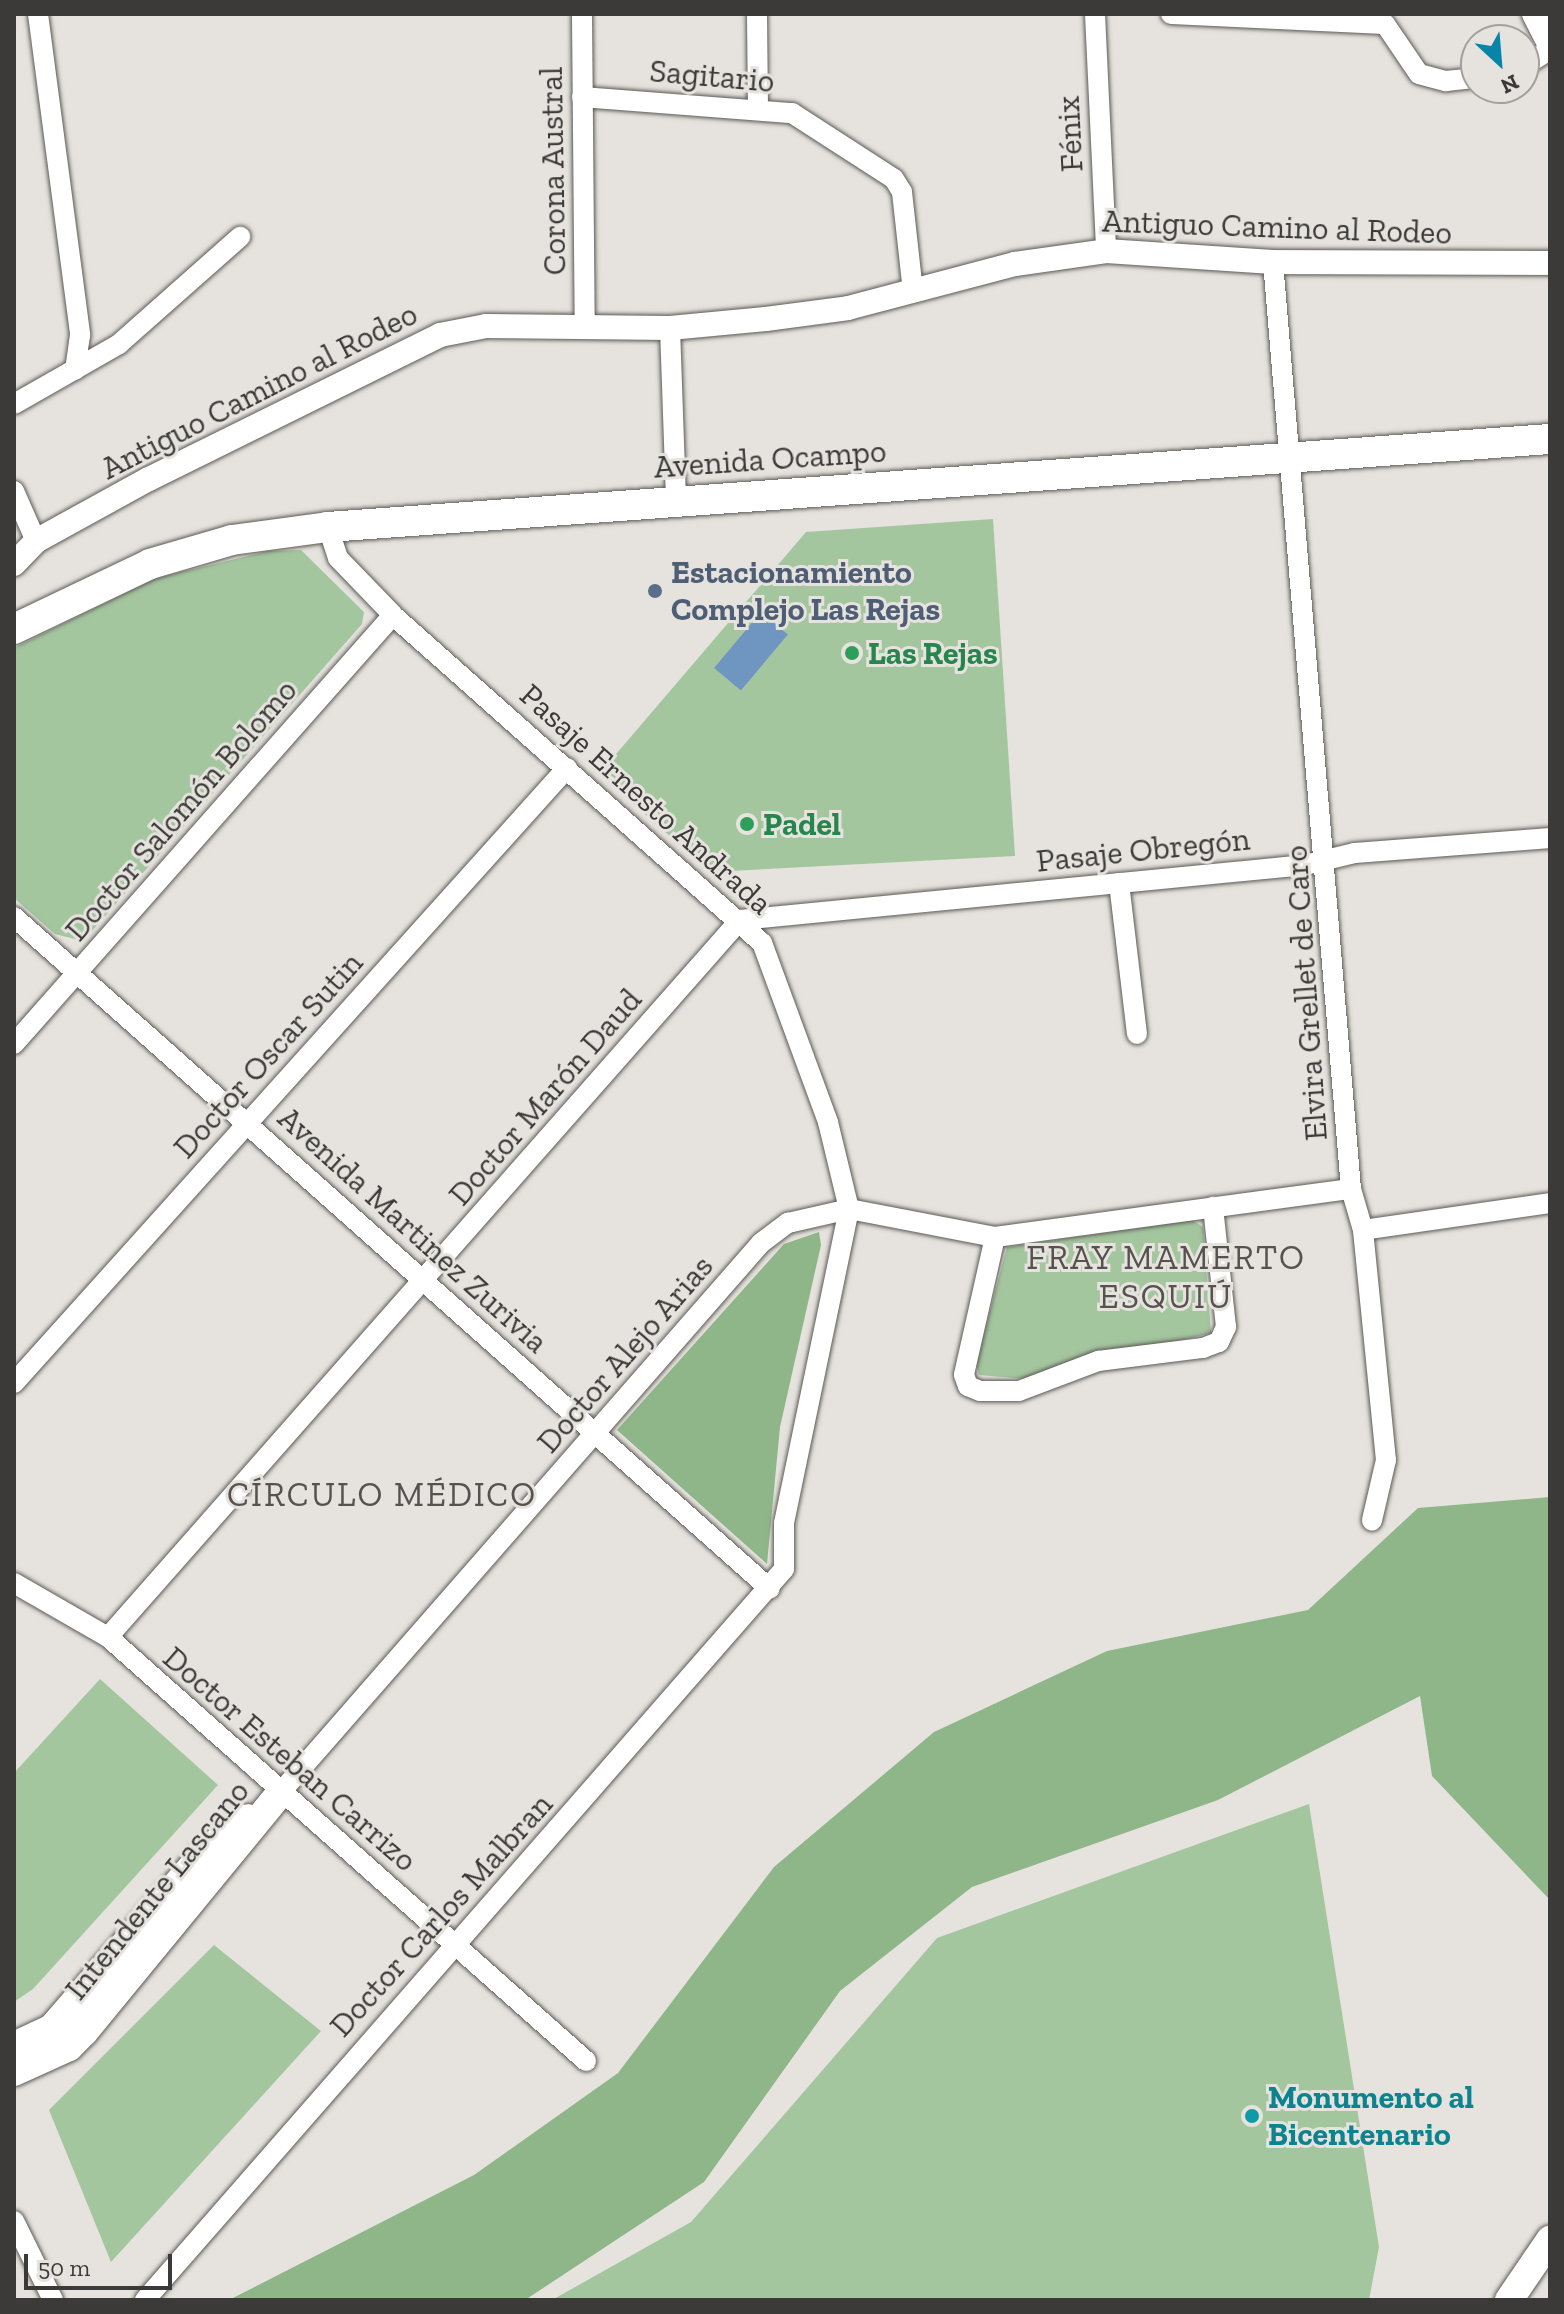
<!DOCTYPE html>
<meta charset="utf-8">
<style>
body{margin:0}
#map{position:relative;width:1564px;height:2314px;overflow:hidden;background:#e6e3de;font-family:"Zilla Slab",serif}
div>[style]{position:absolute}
.green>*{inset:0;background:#a4c69f}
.forest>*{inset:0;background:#8fb689}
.water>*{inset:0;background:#6f96c0;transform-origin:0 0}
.roads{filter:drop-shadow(0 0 2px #5c5955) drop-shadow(0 0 2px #5c5955)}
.minor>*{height:20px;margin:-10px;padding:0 10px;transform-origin:10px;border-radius:10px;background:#fff}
.tertiary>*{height:24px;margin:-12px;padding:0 12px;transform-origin:12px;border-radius:12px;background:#fff}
.secondary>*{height:28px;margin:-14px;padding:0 14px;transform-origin:14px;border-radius:14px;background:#fff}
.primary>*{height:30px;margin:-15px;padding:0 15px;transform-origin:15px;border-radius:15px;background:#fff}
.dots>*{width:22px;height:22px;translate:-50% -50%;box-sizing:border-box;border:4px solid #e6e3de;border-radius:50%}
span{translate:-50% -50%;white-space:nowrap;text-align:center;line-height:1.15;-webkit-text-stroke:6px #e6e3de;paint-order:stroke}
.street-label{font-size:32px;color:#3b3a38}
.service-label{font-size:32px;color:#4e5e75;font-weight:700}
.left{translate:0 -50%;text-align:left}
.leisure-label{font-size:32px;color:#27864d;font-weight:700}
.culture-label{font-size:32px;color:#0d838f;font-weight:700}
.neighbourhood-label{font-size:34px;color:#56524f;letter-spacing:2px}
.frame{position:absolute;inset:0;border:16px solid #3b3a38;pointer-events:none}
.north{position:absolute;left:1460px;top:24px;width:80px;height:80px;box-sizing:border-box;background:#e6e3de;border:2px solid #a29f9c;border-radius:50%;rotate:154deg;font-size:22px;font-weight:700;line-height:32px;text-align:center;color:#3b3a38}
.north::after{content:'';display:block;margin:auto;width:28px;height:36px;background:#0785a9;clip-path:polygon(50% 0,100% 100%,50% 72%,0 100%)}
.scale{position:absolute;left:24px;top:2254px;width:148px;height:36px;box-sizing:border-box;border:4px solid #3b3a38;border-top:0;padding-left:10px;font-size:24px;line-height:28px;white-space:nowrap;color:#3b3a38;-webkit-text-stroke:6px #e6e3de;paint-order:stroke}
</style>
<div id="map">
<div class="green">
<i style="clip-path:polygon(993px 519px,1015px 856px,711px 872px,599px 774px,806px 532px)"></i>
<i style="clip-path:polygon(301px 550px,364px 612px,362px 624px,83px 941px,55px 934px,14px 898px,14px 648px,156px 578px,268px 551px)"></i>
<i style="clip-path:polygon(1192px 1220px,1203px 1227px,1211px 1333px,1026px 1379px,979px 1375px,976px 1364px,1007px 1247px)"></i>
<i style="clip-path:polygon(100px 1679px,218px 1785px,33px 1989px,14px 2002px,14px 1773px)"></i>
<i style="clip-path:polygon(1309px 1804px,1379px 2247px,1369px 2300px,552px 2300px,691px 2222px,937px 1938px)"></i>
<i style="clip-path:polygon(214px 1945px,321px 2031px,111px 2262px,49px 2110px)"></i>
</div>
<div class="forest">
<i style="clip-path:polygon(819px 1232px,821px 1245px,780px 1427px,767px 1564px,617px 1430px,784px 1244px)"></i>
<i style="clip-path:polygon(1550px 1497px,1550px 1900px,1432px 1776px,1420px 1696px,1218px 1800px,972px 1887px,840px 1991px,704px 2182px,525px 2300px,229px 2300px,474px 2175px,618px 2073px,774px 1867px,934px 1732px,1107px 1651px,1308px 1610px,1418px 1508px)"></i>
</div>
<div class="water">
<i style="left:761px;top:612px;width:35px;height:73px;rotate:40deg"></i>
</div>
<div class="roads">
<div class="minor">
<i style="left:38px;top:14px;width:324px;rotate:82.5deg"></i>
<i style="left:80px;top:335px;width:35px;rotate:98deg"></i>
<i style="left:582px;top:14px;width:314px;rotate:89.5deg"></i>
<i style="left:757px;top:14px;width:93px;rotate:89.4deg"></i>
<i style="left:1095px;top:14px;width:237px;rotate:87.3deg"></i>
<i style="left:1171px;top:14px;width:214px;rotate:2.7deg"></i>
<i style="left:1385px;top:24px;width:60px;rotate:55.8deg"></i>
<i style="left:1419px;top:74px;width:28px;rotate:15deg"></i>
<i style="left:1446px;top:81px;width:30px;rotate:-6deg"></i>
<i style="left:1524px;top:66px;width:31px;rotate:-32deg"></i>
<i style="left:582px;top:97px;width:211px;rotate:4.4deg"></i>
<i style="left:792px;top:113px;width:121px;rotate:32.9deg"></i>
<i style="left:894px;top:179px;width:15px;rotate:58deg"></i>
<i style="left:902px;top:192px;width:101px;rotate:83.7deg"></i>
<i style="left:1273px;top:262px;width:930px;rotate:85.19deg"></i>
<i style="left:1351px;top:1189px;width:43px;rotate:73.7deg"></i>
<i style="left:1363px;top:1230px;width:231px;rotate:84.3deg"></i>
<i style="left:1386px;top:1460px;width:62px;rotate:103.1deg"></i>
<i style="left:670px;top:328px;width:174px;rotate:88deg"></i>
<i style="left:14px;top:404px;width:121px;rotate:-29.7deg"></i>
<i style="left:119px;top:344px;width:162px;rotate:-41.5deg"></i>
<i style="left:14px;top:491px;width:55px;rotate:66.3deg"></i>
<i style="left:1119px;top:883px;width:152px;rotate:83.2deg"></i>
<i style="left:14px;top:917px;width:1011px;rotate:41.63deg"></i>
<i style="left:740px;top:920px;width:568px;rotate:-5.56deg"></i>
<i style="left:1305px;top:865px;width:51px;rotate:-13.5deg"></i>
<i style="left:1355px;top:853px;width:196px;rotate:-4.4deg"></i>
<i style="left:14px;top:1044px;width:572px;rotate:-48.54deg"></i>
<i style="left:1363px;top:1230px;width:189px;rotate:-8.2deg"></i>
<i style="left:995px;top:1237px;width:141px;rotate:102.7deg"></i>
<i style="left:964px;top:1375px;width:12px;rotate:70deg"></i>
<i style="left:968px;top:1386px;width:13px;rotate:23deg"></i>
<i style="left:980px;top:1391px;width:39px"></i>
<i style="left:1019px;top:1391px;width:85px;rotate:-20.8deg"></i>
<i style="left:1098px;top:1361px;width:106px;rotate:-7.1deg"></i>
<i style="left:1203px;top:1348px;width:17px;rotate:-21deg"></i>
<i style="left:1219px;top:1342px;width:17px;rotate:-65deg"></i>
<i style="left:1226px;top:1327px;width:121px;rotate:-96.2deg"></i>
<i style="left:14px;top:1383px;width:827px;rotate:-48.04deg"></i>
<i style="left:14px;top:1583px;width:108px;rotate:29.9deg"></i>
<i style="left:108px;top:1637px;width:639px;rotate:41.57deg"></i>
<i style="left:108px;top:1637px;width:956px;rotate:-48.61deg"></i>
<i style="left:280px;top:1793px;width:731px;rotate:-48.83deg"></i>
<i style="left:761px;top:1243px;width:34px;rotate:-37deg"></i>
<i style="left:788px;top:1223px;width:63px;rotate:-12.9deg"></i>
<i style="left:849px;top:1209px;width:149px;rotate:10.9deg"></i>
<i style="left:995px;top:1237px;width:359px;rotate:-7.7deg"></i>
<i style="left:14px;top:2221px;width:88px;rotate:63.7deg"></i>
<i style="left:145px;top:2300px;width:971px;rotate:-48.84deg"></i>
<i style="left:784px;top:1569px;width:46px;rotate:-90deg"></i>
<i style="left:784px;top:1523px;width:321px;rotate:-78.3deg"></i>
<i style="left:849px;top:1209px;width:89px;rotate:-103.6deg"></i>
<i style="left:828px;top:1122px;width:191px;rotate:-110.2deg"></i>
<i style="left:762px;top:943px;width:494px;rotate:-138.4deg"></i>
<i style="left:393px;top:615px;width:79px;rotate:-134deg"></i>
<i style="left:338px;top:558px;width:33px;rotate:-108deg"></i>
</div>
<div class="tertiary">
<i style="left:1534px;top:14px;width:35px;rotate:63deg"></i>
<i style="left:14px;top:564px;width:32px;rotate:-46deg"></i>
<i style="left:36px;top:541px;width:129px;rotate:-28.8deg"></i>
<i style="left:149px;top:479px;width:325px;rotate:-26.3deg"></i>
<i style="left:440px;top:335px;width:47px;rotate:-11.1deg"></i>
<i style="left:486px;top:326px;width:184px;rotate:0.6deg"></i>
<i style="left:670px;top:328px;width:96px;rotate:-5.4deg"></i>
<i style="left:766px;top:319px;width:83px;rotate:-7.6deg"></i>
<i style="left:848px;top:308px;width:173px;rotate:-14.8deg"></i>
<i style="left:1015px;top:264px;width:92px;rotate:-8.1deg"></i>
<i style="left:1106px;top:251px;width:167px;rotate:3.8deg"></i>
<i style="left:1273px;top:262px;width:277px;rotate:0.2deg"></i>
</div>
<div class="secondary">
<i style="left:14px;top:2046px;width:42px;rotate:-25.3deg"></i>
<i style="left:52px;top:2028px;width:235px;rotate:-49deg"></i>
<i style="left:206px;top:1851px;width:53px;rotate:-38.2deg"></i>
<i style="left:14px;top:2072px;width:60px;rotate:-24.4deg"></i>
<i style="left:69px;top:2047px;width:21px;rotate:-45deg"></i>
<i style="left:84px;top:2032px;width:309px;rotate:-50.6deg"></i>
<i style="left:1509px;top:2300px;width:73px;rotate:-55.7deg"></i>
</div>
<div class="primary">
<i style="left:14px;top:629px;width:151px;rotate:-25.5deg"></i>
<i style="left:150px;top:564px;width:85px;rotate:-16.3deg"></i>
<i style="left:232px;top:540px;width:97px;rotate:-7.7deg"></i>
<i style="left:328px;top:527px;width:1225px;rotate:-4.12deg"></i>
</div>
</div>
<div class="dots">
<i style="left:655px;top:591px;background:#5c6f8a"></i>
<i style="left:852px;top:653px;background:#2e9e5b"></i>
<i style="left:747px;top:824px;background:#2e9e5b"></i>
<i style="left:1252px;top:2116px;background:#0f9aa8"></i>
</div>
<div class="street-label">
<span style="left:712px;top:76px;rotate:5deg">Sagitario</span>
<span style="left:1070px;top:134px;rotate:-93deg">Fénix</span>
<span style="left:553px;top:171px;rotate:-91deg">Corona Austral</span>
<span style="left:1277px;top:227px;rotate:2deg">Antiguo Camino al Rodeo</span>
<span style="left:259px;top:391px;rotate:-27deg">Antiguo Camino al Rodeo</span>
<span style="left:770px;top:459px;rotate:-4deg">Avenida Ocampo</span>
<span style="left:646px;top:799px;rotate:42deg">Pasaje Ernesto Andrada</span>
<span style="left:181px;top:810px;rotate:-49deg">Doctor Salomón Bolomo</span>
<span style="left:1143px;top:850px;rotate:-6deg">Pasaje Obregón</span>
<span style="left:1306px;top:993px;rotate:-94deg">Elvira Grellet de Caro</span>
<span style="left:268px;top:1055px;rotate:-48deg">Doctor Oscar Sutin</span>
<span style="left:545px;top:1097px;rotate:-49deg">Doctor Marón Daud</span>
<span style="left:413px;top:1230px;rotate:42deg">Avenida Martinez Zurivia</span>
<span style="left:625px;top:1354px;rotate:-49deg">Doctor Alejo Arias</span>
<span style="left:290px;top:1759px;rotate:41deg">Doctor Esteban Carrizo</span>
<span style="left:157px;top:1890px;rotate:-51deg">Intendente Lascano</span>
<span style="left:441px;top:1915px;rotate:-48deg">Doctor Carlos Malbran</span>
</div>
<div class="service-label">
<span class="left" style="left:671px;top:591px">Estacionamiento<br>Complejo Las Rejas</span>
</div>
<div class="leisure-label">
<span class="left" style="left:868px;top:653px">Las Rejas</span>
<span class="left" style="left:763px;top:824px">Padel</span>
</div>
<div class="culture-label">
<span class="left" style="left:1268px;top:2116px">Monumento al<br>Bicentenario</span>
</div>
<div class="neighbourhood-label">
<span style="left:1166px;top:1277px">FRAY MAMERTO<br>ESQUIÚ</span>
<span style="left:382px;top:1495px">CÍRCULO MÉDICO</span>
</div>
<div class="frame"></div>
<div class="north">N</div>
<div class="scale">50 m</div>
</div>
